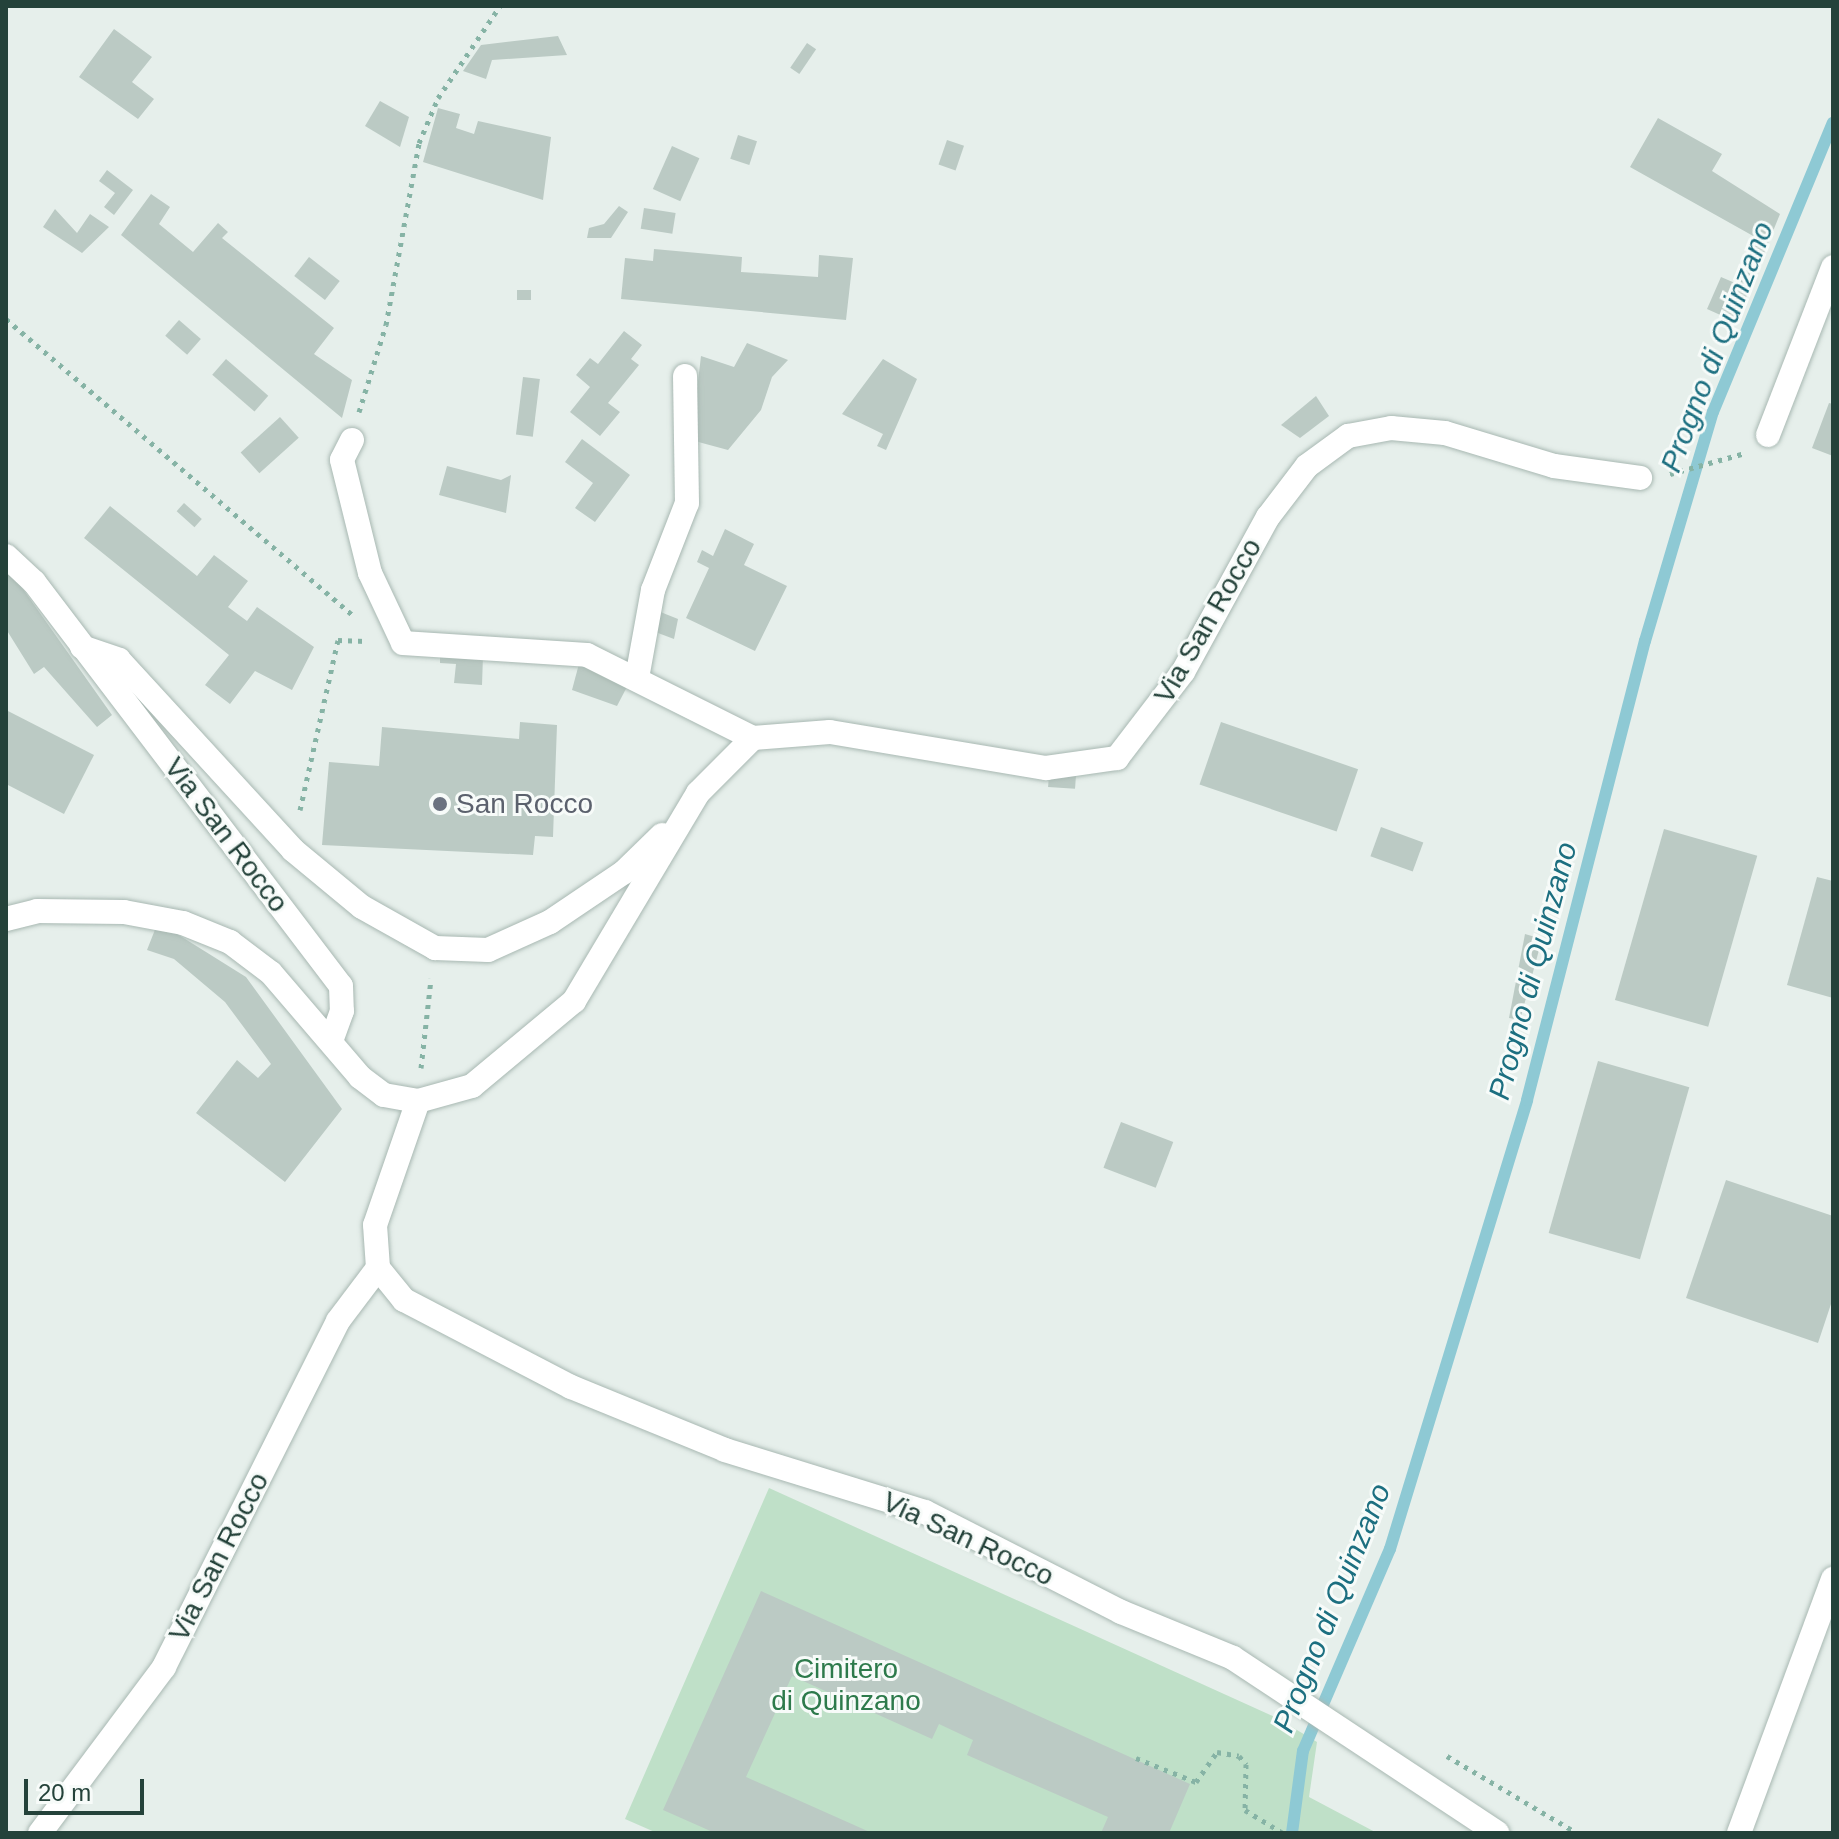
<!DOCTYPE html>
<style>
body{margin:0}
#map{position:relative;width:1839px;height:1839px;overflow:hidden;background:#e6efeb;font-family:Arial,sans-serif}
div>[style]{position:absolute}
.green>*{inset:0;background:#bfe0c8}
.stream>*{height:12px;margin:-6px;padding:0 6px;transform-origin:6px;border-radius:6px;background:#8ec9d4}
.building>*{inset:0;background:#bbcac4;transform-origin:0 0}
.path>*{height:5px;margin-top:-2.5px;transform-origin:0;background:repeating-linear-gradient(90deg,#86b3a5 0 4px,transparent 0 10px)}
.roads{filter:drop-shadow(0 0 2px #a8b8b2) drop-shadow(0 0 2px #a8b8b2)}
.minor>*{height:24px;margin:-12px;padding:0 12px;transform-origin:12px;border-radius:12px;background:#fff}
.dots>*{width:22px;height:22px;translate:-50% -50%;box-sizing:border-box;border:4px solid #f7fbf9;border-radius:50%}
span{translate:-50% -50%;white-space:nowrap;text-align:center;line-height:1.15;-webkit-text-stroke:6px #f7fbf9;paint-order:stroke}
.street-label{font-size:28px;color:#24423a}
.worship-label{font-size:28px;color:#5b616d}
.left{translate:0 -50%;text-align:left}
.park-label{font-size:28px;color:#2d7a4b}
.water-label{font-size:30px;color:#1c6f80;font-style:italic}
.frame{position:absolute;inset:0;border:8px solid #24423a;pointer-events:none}
.scale{position:absolute;left:24px;top:1779px;width:120px;height:36px;box-sizing:border-box;border:4px solid #24423a;border-top:0;padding-left:10px;font-size:24px;line-height:28px;white-space:nowrap;color:#24423a;-webkit-text-stroke:6px #f7fbf9;paint-order:stroke}
</style>
<div id="map">
<div class="green">
<i style="clip-path:polygon(769px 1488px,1277px 1718px,1317px 1742px,1309px 1797px,1377px 1833px,657px 1833px,625px 1819px)"></i>
</div>
<div class="stream">
<i style="left:1292px;top:1833px;width:83px;rotate:-82.4deg"></i>
<i style="left:1303px;top:1751px;width:220px;rotate:-66.7deg"></i>
<i style="left:1390px;top:1549px;width:469px;rotate:-73deg"></i>
<i style="left:1527px;top:1100px;width:474px;rotate:-75.6deg"></i>
<i style="left:1645px;top:641px;width:239px;rotate:-73.5deg"></i>
<i style="left:1713px;top:412px;width:313px;rotate:-67.5deg"></i>
</div>
<div class="building">
<i style="clip-path:polygon(114px 29px,152px 57px,132px 82px,154px 99px,138px 119px,79px 77px)"></i>
<i style="clip-path:polygon(558px 36px,567px 55px,492px 60px,486px 79px,463px 71px,481px 45px)"></i>
<i style="left:807px;top:43px;width:11px;height:30px;rotate:34deg"></i>
<i style="clip-path:polygon(380px 101px,409px 117px,400px 147px,365px 126px)"></i>
<i style="clip-path:polygon(438px 108px,460px 114px,456px 128px,474px 134px,478px 121px,551px 137px,543px 200px,423px 162px)"></i>
<i style="clip-path:polygon(1658px 118px,1722px 154px,1712px 171px,1780px 214px,1736px 322px,1707px 309px,1721px 277px,1735px 283px,1755px 237px,1630px 167px)"></i>
<i style="left:738px;top:135px;width:20px;height:25px;rotate:18deg"></i>
<i style="left:947px;top:140px;width:18px;height:26px;rotate:19deg"></i>
<i style="left:672px;top:146px;width:30px;height:47px;rotate:24deg"></i>
<i style="clip-path:polygon(107px 170px,133px 190px,114px 215px,104px 207px,115px 193px,99px 181px)"></i>
<i style="clip-path:polygon(151px 194px,170px 207px,159px 224px,193px 252px,218px 223px,228px 232px,222px 238px,334px 328px,314px 354px,352px 380px,342px 418px,121px 235px)"></i>
<i style="clip-path:polygon(619px 206px,628px 212px,611px 238px,587px 238px,589px 228px,604px 224px)"></i>
<i style="left:644px;top:208px;width:32px;height:21px;rotate:9deg"></i>
<i style="clip-path:polygon(55px 209px,77px 233px,90px 214px,109px 227px,82px 253px,43px 227px)"></i>
<i style="clip-path:polygon(654px 249px,742px 257px,741px 272px,818px 277px,819px 255px,853px 258px,846px 320px,621px 299px,625px 258px,653px 261px)"></i>
<i style="left:309px;top:257px;width:39px;height:24px;rotate:38deg"></i>
<i style="left:517px;top:290px;width:14px;height:10px"></i>
<i style="left:179px;top:320px;width:29px;height:21px;rotate:41deg"></i>
<i style="clip-path:polygon(624px 331px,642px 345px,631px 359px,639px 365px,608px 403px,620px 412px,600px 436px,570px 412px,590px 387px,576px 375px,590px 358px,598px 364px)"></i>
<i style="clip-path:polygon(747px 343px,788px 360px,772px 377px,761px 410px,728px 450px,691px 440px,701px 356px,734px 367px)"></i>
<i style="left:226px;top:359px;width:56px;height:21px;rotate:41deg"></i>
<i style="clip-path:polygon(883px 359px,917px 379px,886px 450px,877px 446px,883px 434px,842px 414px)"></i>
<i style="left:523px;top:377px;width:17px;height:58px;rotate:7deg"></i>
<i style="clip-path:polygon(1316px 396px,1329px 416px,1300px 438px,1281px 425px)"></i>
<i style="clip-path:polygon(1829px 403px,1833px 404px,1833px 456px,1812px 448px)"></i>
<i style="left:280px;top:417px;width:28px;height:53px;rotate:48deg"></i>
<i style="clip-path:polygon(582px 439px,630px 475px,595px 522px,575px 508px,593px 483px,565px 462px)"></i>
<i style="clip-path:polygon(447px 466px,501px 480px,511px 475px,506px 513px,439px 495px)"></i>
<i style="left:184px;top:503px;width:24px;height:11px;rotate:42deg"></i>
<i style="clip-path:polygon(110px 506px,197px 576px,214px 555px,248px 581px,228px 607px,247px 621px,257px 607px,314px 647px,292px 690px,255px 671px,230px 704px,205px 685px,229px 655px,84px 538px)"></i>
<i style="clip-path:polygon(725px 529px,754px 544px,744px 565px,787px 586px,755px 651px,686px 618px,709px 568px,697px 562px,702px 550px,713px 556px)"></i>
<i style="clip-path:polygon(6px 565px,112px 715px,97px 727px,44px 667px,34px 674px,6px 629px)"></i>
<i style="clip-path:polygon(653px 609px,678px 619px,674px 639px,650px 630px)"></i>
<i style="clip-path:polygon(440px 653px,483px 656px,482px 685px,454px 683px,456px 664px,440px 663px)"></i>
<i style="clip-path:polygon(580px 660px,629px 683px,617px 706px,572px 690px)"></i>
<i style="clip-path:polygon(6px 710px,94px 755px,64px 814px,6px 784px)"></i>
<i style="clip-path:polygon(520px 722px,557px 725px,553px 837px,535px 836px,533px 855px,322px 845px,329px 762px,379px 766px,382px 727px,519px 739px)"></i>
<i style="left:1221px;top:722px;width:145px;height:66px;rotate:19deg"></i>
<i style="left:1049px;top:774px;width:27px;height:13px;rotate:4deg"></i>
<i style="left:1381px;top:827px;width:45px;height:31px;rotate:20deg"></i>
<i style="left:1664px;top:829px;width:97px;height:178px;rotate:16deg"></i>
<i style="clip-path:polygon(1817px 877px,1833px 881px,1833px 998px,1787px 985px)"></i>
<i style="clip-path:polygon(158px 922px,246px 977px,342px 1109px,285px 1182px,196px 1113px,237px 1060px,258px 1078px,271px 1064px,225px 1002px,174px 959px,147px 950px)"></i>
<i style="clip-path:polygon(1525px 934px,1542px 939px,1520px 1020px,1509px 1018px)"></i>
<i style="left:1598px;top:1061px;width:95px;height:179px;rotate:16deg"></i>
<i style="left:1121px;top:1122px;width:56px;height:49px;rotate:21deg"></i>
<i style="clip-path:polygon(1726px 1180px,1833px 1216px,1833px 1298px,1818px 1343px,1686px 1298px)"></i>
<i style="clip-path:polygon(761px 1591px,1190px 1784px,1169px 1833px,1101px 1833px,1108px 1817px,967px 1755px,973px 1740px,939px 1724px,932px 1739px,792px 1676px,746px 1777px,872px 1833px,715px 1833px,663px 1810px)"></i>
</div>
<div class="path">
<i style="left:6px;top:319px;width:456px;rotate:40.5deg"></i>
<i style="left:359px;top:412px;width:91px;rotate:-72.8deg"></i>
<i style="left:386px;top:325px;width:185px;rotate:-79.7deg"></i>
<i style="left:419px;top:143px;width:49px;rotate:-67.1deg"></i>
<i style="left:438px;top:98px;width:111px;rotate:-56deg"></i>
<i style="left:1670px;top:474px;width:78px;rotate:-15.6deg"></i>
<i style="left:300px;top:810px;width:174px;rotate:-77.4deg"></i>
<i style="left:338px;top:640px;width:28px;rotate:2deg"></i>
<i style="left:421px;top:1068px;width:90px;rotate:-83.6deg"></i>
<i style="left:1447px;top:1756px;width:151px;rotate:30.6deg"></i>
<i style="left:1136px;top:1758px;width:65px;rotate:21.8deg"></i>
<i style="left:1196px;top:1782px;width:37px;rotate:-55deg"></i>
<i style="left:1217px;top:1752px;width:22px;rotate:10deg"></i>
<i style="left:1239px;top:1756px;width:11px;rotate:49deg"></i>
<i style="left:1246px;top:1764px;width:46px;rotate:91.2deg"></i>
<i style="left:1245px;top:1810px;width:44px;rotate:31.2deg"></i>
</div>
<div class="roads">
<div class="minor">
<i style="left:1768px;top:435px;width:180px;rotate:-68.8deg"></i>
<i style="left:352px;top:440px;width:22px;rotate:117deg"></i>
<i style="left:342px;top:460px;width:116px;rotate:76.1deg"></i>
<i style="left:370px;top:573px;width:77px;rotate:64.8deg"></i>
<i style="left:403px;top:643px;width:184px;rotate:3.7deg"></i>
<i style="left:587px;top:655px;width:186px;rotate:26.6deg"></i>
<i style="left:6px;top:556px;width:38px;rotate:43deg"></i>
<i style="left:34px;top:582px;width:507px;rotate:52.77deg"></i>
<i style="left:341px;top:986px;width:25px;rotate:88deg"></i>
<i style="left:342px;top:1011px;width:29px;rotate:110deg"></i>
<i style="left:82px;top:647px;width:39px;rotate:19deg"></i>
<i style="left:119px;top:660px;width:258px;rotate:47.5deg"></i>
<i style="left:293px;top:850px;width:89px;rotate:39.6deg"></i>
<i style="left:362px;top:907px;width:84px;rotate:29.3deg"></i>
<i style="left:435px;top:948px;width:53px;rotate:2.2deg"></i>
<i style="left:488px;top:950px;width:68px;rotate:-24.3deg"></i>
<i style="left:550px;top:922px;width:89px;rotate:-34deg"></i>
<i style="left:624px;top:872px;width:53px;rotate:-44.2deg"></i>
<i style="left:637px;top:678px;width:89px;rotate:-79.7deg"></i>
<i style="left:653px;top:590px;width:93px;rotate:-68.7deg"></i>
<i style="left:687px;top:503px;width:127px;rotate:-90.9deg"></i>
<i style="left:6px;top:919px;width:32px;rotate:-14deg"></i>
<i style="left:37px;top:911px;width:87px;rotate:0.7deg"></i>
<i style="left:124px;top:912px;width:60px;rotate:10.6deg"></i>
<i style="left:183px;top:923px;width:51px;rotate:22deg"></i>
<i style="left:230px;top:942px;width:51px;rotate:37.1deg"></i>
<i style="left:271px;top:973px;width:137px;rotate:49.4deg"></i>
<i style="left:360px;top:1077px;width:30px;rotate:37deg"></i>
<i style="left:384px;top:1095px;width:35px;rotate:10deg"></i>
<i style="left:418px;top:1101px;width:56px;rotate:-15.5deg"></i>
<i style="left:472px;top:1086px;width:133px;rotate:-39.8deg"></i>
<i style="left:574px;top:1001px;width:242px;rotate:-59.2deg"></i>
<i style="left:698px;top:793px;width:78px;rotate:-45deg"></i>
<i style="left:753px;top:738px;width:77px;rotate:-4.5deg"></i>
<i style="left:830px;top:732px;width:219px;rotate:9.5deg"></i>
<i style="left:1046px;top:768px;width:72px;rotate:-8deg"></i>
<i style="left:1117px;top:758px;width:108px;rotate:-52.5deg"></i>
<i style="left:1183px;top:672px;width:177px;rotate:-61.3deg"></i>
<i style="left:1268px;top:517px;width:64px;rotate:-52.6deg"></i>
<i style="left:1307px;top:466px;width:51px;rotate:-36.2deg"></i>
<i style="left:1348px;top:436px;width:44px;rotate:-10.5deg"></i>
<i style="left:1391px;top:428px;width:54px;rotate:5.3deg"></i>
<i style="left:1445px;top:433px;width:114px;rotate:16.8deg"></i>
<i style="left:1554px;top:466px;width:87px;rotate:7.9deg"></i>
<i style="left:418px;top:1101px;width:131px;rotate:109.1deg"></i>
<i style="left:375px;top:1225px;width:43px;rotate:86deg"></i>
<i style="left:378px;top:1268px;width:41px;rotate:50.9deg"></i>
<i style="left:404px;top:1300px;width:188px;rotate:27.5deg"></i>
<i style="left:571px;top:1387px;width:166px;rotate:22.2deg"></i>
<i style="left:725px;top:1450px;width:209px;rotate:17.2deg"></i>
<i style="left:925px;top:1512px;width:220px;rotate:27deg"></i>
<i style="left:1121px;top:1612px;width:121px;rotate:22.3deg"></i>
<i style="left:1233px;top:1658px;width:317px;rotate:33.5deg"></i>
<i style="left:40px;top:1833px;width:207px;rotate:-53.2deg"></i>
<i style="left:164px;top:1667px;width:387px;rotate:-63.3deg"></i>
<i style="left:338px;top:1321px;width:66px;rotate:-53deg"></i>
<i style="left:1739px;top:1833px;width:271px;rotate:-69.7deg"></i>
</div>
</div>
<div class="dots">
<i style="left:440px;top:804px;background:#6b7280"></i>
</div>
<div class="street-label">
<span style="left:1208px;top:621px;rotate:-60deg">Via San Rocco</span>
<span style="left:226px;top:835px;rotate:53deg">Via San Rocco</span>
<span style="left:968px;top:1539px;rotate:25deg">Via San Rocco</span>
<span style="left:219px;top:1557px;rotate:-63deg">Via San Rocco</span>
</div>
<div class="worship-label">
<span class="left" style="left:456px;top:804px">San Rocco</span>
</div>
<div class="park-label">
<span style="left:846px;top:1685px">Cimitero<br>di Quinzano</span>
</div>
<div class="water-label">
<span style="left:1717px;top:347px;rotate:-69deg">Progno di Quinzano</span>
<span style="left:1533px;top:971px;rotate:-75deg">Progno di Quinzano</span>
<span style="left:1332px;top:1608px;rotate:-68deg">Progno di Quinzano</span>
</div>
<div class="frame"></div>
<div class="scale">20 m</div>
</div>
